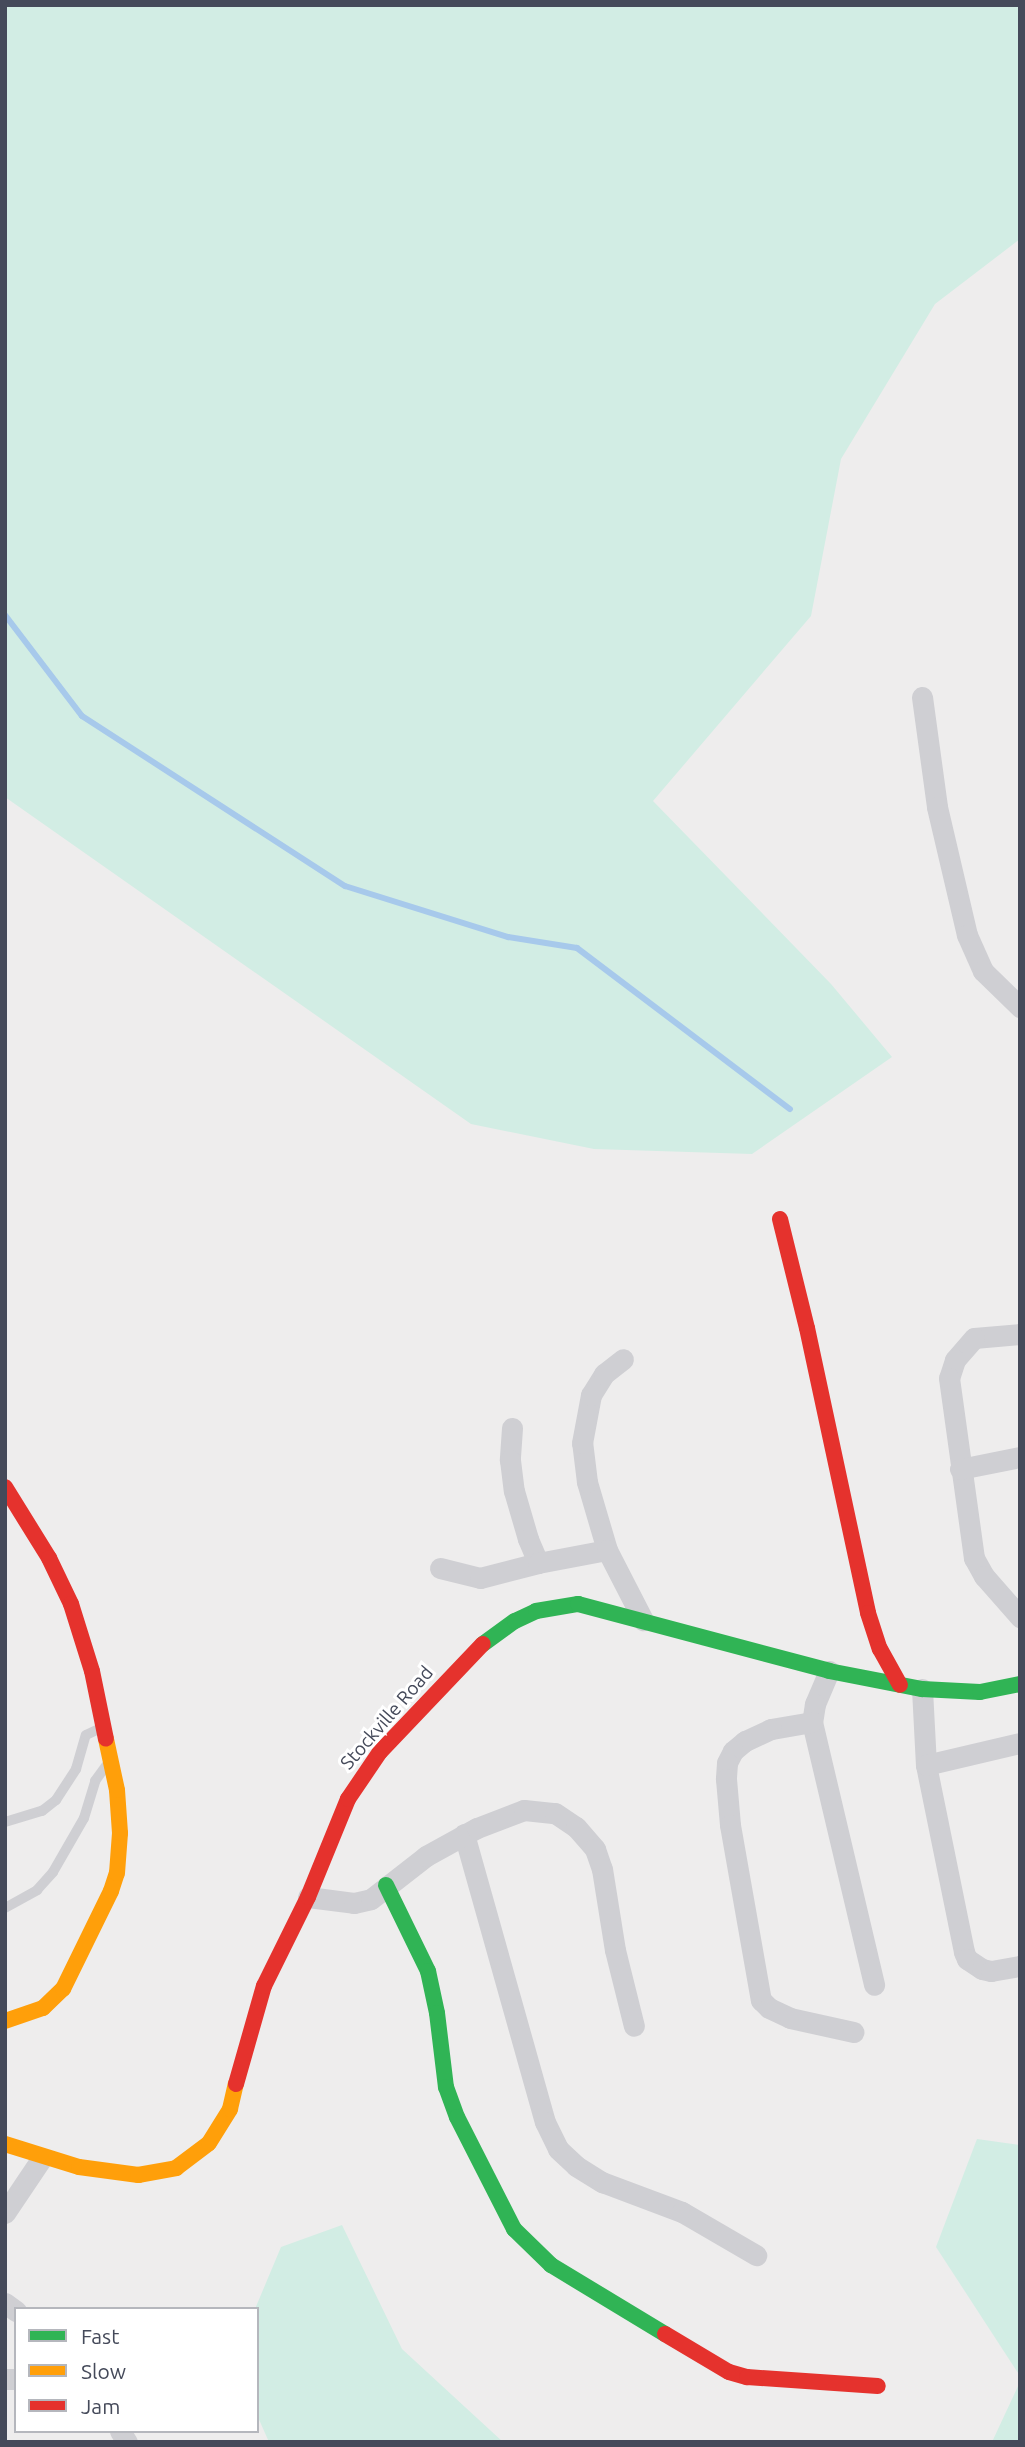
<!DOCTYPE html>
<style>
body{margin:0}
#map{position:relative;width:1025px;height:2447px;overflow:hidden;background:#eeeded;font-family:Ubuntu,sans-serif}
div>[style]{position:absolute}
.green>*{inset:0;background:#d2ede4}
.stream>*{height:6px;margin:-3px;padding:0 3px;transform-origin:3px;border-radius:3px;background:#a7c9eb}
.lane>*{height:10px;margin:-5px;padding:0 5px;transform-origin:5px;border-radius:5px;background:#cfcfd3}
.street>*{height:21px;margin:-10.5px;padding:0 10.5px;transform-origin:10.5px;border-radius:10.5px;background:#cfcfd3}
.fast>*{height:16px;margin:-8px;padding:0 8px;transform-origin:8px;border-radius:8px;background:#30b455}
.slow>*{height:16px;margin:-8px;padding:0 8px;transform-origin:8px;border-radius:8px;background:#ff9f0a}
.jam>*{height:16px;margin:-8px;padding:0 8px;transform-origin:8px;border-radius:8px;background:#e5322d}
span{translate:-50% -50%;white-space:nowrap;text-align:center;line-height:1.15;-webkit-text-stroke:6px #fff;paint-order:stroke}
.street-label{font-size:19px;color:#454a5a}
.frame{position:absolute;inset:0;border:7px solid #454a5a;pointer-events:none}
.legend{position:absolute;left:14px;top:2307px;width:245px;height:126px;box-sizing:border-box;background:#fff;border:2px solid #b5b7bd;margin:0;padding:9px 12px;list-style:none;font-size:21px;color:#454a5a}
.legend li{display:flex;align-items:center;gap:14px;height:35px}
.legend b{width:35px;border:2px solid #b5b7bd}
</style>
<div id="map">
<div class="green">
<i style="clip-path:polygon(5px 5px,1020px 5px,1020px 239px,935px 304px,841px 459px,811px 616px,653px 801px,831px 984px,892px 1057px,752px 1154px,594px 1149px,471px 1124px,5px 797px)"></i>
<i style="clip-path:polygon(977px 2139px,1020px 2145px,1020px 2376px,936px 2247px)"></i>
<i style="clip-path:polygon(342px 2225px,402px 2349px,503px 2442px,269px 2442px,257px 2415px,255px 2309px,281px 2247px)"></i>
<i style="clip-path:polygon(1020px 2382px,1020px 2442px,992px 2442px)"></i>
</div>
<div class="stream">
<i style="left:5px;top:615px;width:127px;rotate:52.7deg"></i>
<i style="left:82px;top:716px;width:313px;rotate:32.9deg"></i>
<i style="left:345px;top:886px;width:171px;rotate:17.4deg"></i>
<i style="left:508px;top:937px;width:70px;rotate:9.1deg"></i>
<i style="left:577px;top:948px;width:267px;rotate:37.1deg"></i>
</div>
<div class="lane">
<i style="left:5px;top:1822px;width:39px;rotate:-17deg"></i>
<i style="left:42px;top:1811px;width:18px;rotate:-38deg"></i>
<i style="left:56px;top:1800px;width:37px;rotate:-57deg"></i>
<i style="left:76px;top:1769px;width:35px;rotate:-74deg"></i>
<i style="left:86px;top:1735px;width:17px;rotate:-25deg"></i>
<i style="left:5px;top:1908px;width:37px;rotate:-29deg"></i>
<i style="left:37px;top:1890px;width:24px;rotate:-48deg"></i>
<i style="left:53px;top:1872px;width:62px;rotate:-60.1deg"></i>
<i style="left:84px;top:1818px;width:39px;rotate:-73deg"></i>
<i style="left:95px;top:1781px;width:19px;rotate:-54deg"></i>
</div>
<div class="street">
<i style="left:922px;top:697px;width:111px;rotate:82.2deg"></i>
<i style="left:937px;top:807px;width:131px;rotate:76.8deg"></i>
<i style="left:967px;top:935px;width:39px;rotate:66deg"></i>
<i style="left:983px;top:971px;width:52px;rotate:44.2deg"></i>
<i style="left:1020px;top:1334px;width:46px;rotate:175deg"></i>
<i style="left:974px;top:1338px;width:29px;rotate:131deg"></i>
<i style="left:955px;top:1360px;width:19px;rotate:108deg"></i>
<i style="left:949px;top:1378px;width:182px;rotate:82.1deg"></i>
<i style="left:974px;top:1558px;width:21px;rotate:61deg"></i>
<i style="left:984px;top:1576px;width:55px;rotate:48.7deg"></i>
<i style="left:512px;top:1428px;width:32px;rotate:94deg"></i>
<i style="left:510px;top:1460px;width:31px;rotate:83deg"></i>
<i style="left:514px;top:1491px;width:50px;rotate:73.7deg"></i>
<i style="left:528px;top:1539px;width:26px;rotate:67deg"></i>
<i style="left:960px;top:1469px;width:61px;rotate:-11.3deg"></i>
<i style="left:607px;top:1550px;width:71px;rotate:-106.4deg"></i>
<i style="left:587px;top:1482px;width:39px;rotate:-97deg"></i>
<i style="left:582px;top:1443px;width:49px;rotate:-79.4deg"></i>
<i style="left:591px;top:1395px;width:25px;rotate:-58deg"></i>
<i style="left:604px;top:1374px;width:24px;rotate:-38deg"></i>
<i style="left:440px;top:1568px;width:41px;rotate:14deg"></i>
<i style="left:480px;top:1578px;width:60px;rotate:-14.5deg"></i>
<i style="left:538px;top:1563px;width:70px;rotate:-10.7deg"></i>
<i style="left:607px;top:1550px;width:79px;rotate:62.8deg"></i>
<i style="left:829px;top:1671px;width:36px;rotate:113deg"></i>
<i style="left:815px;top:1704px;width:18px;rotate:99deg"></i>
<i style="left:812px;top:1722px;width:270px;rotate:76.7deg"></i>
<i style="left:922px;top:1689px;width:76px;rotate:87deg"></i>
<i style="left:926px;top:1765px;width:191px;rotate:78.5deg"></i>
<i style="left:964px;top:1952px;width:8px;rotate:67deg"></i>
<i style="left:967px;top:1959px;width:18px;rotate:34deg"></i>
<i style="left:982px;top:1969px;width:9px;rotate:13deg"></i>
<i style="left:991px;top:1971px;width:29px;rotate:-10deg"></i>
<i style="left:812px;top:1722px;width:42px;rotate:170.3deg"></i>
<i style="left:771px;top:1729px;width:29px;rotate:155deg"></i>
<i style="left:745px;top:1741px;width:16px;rotate:140deg"></i>
<i style="left:733px;top:1751px;width:13px;rotate:117deg"></i>
<i style="left:727px;top:1763px;width:16px;rotate:94deg"></i>
<i style="left:726px;top:1779px;width:46px;rotate:85deg"></i>
<i style="left:730px;top:1825px;width:178px;rotate:80deg"></i>
<i style="left:761px;top:2000px;width:11px;rotate:45deg"></i>
<i style="left:769px;top:2008px;width:23px;rotate:25deg"></i>
<i style="left:790px;top:2018px;width:65px;rotate:12.5deg"></i>
<i style="left:926px;top:1765px;width:97px;rotate:-13.2deg"></i>
<i style="left:464px;top:1834px;width:299px;rotate:74.3deg"></i>
<i style="left:545px;top:2122px;width:30px;rotate:64deg"></i>
<i style="left:558px;top:2149px;width:25px;rotate:43deg"></i>
<i style="left:576px;top:2166px;width:31px;rotate:32deg"></i>
<i style="left:602px;top:2182px;width:85px;rotate:20.6deg"></i>
<i style="left:682px;top:2212px;width:86px;rotate:30.2deg"></i>
<i style="left:308px;top:1897px;width:46px;rotate:7.4deg"></i>
<i style="left:354px;top:1903px;width:17px;rotate:-13deg"></i>
<i style="left:371px;top:1899px;width:70px;rotate:-38deg"></i>
<i style="left:426px;top:1856px;width:58px;rotate:-28.8deg"></i>
<i style="left:477px;top:1828px;width:50px;rotate:-21deg"></i>
<i style="left:524px;top:1810px;width:31px;rotate:6deg"></i>
<i style="left:555px;top:1813px;width:25px;rotate:34deg"></i>
<i style="left:576px;top:1827px;width:29px;rotate:49deg"></i>
<i style="left:595px;top:1849px;width:21px;rotate:71deg"></i>
<i style="left:602px;top:1869px;width:82px;rotate:80.9deg"></i>
<i style="left:615px;top:1950px;width:78px;rotate:76deg"></i>
<i style="left:5px;top:2213px;width:66px;rotate:-56.1deg"></i>
<i style="left:5px;top:2303px;width:14px;rotate:36deg"></i>
<i style="left:5px;top:2379px;width:11px"></i>
<i style="left:120px;top:2431px;width:13px;rotate:58deg"></i>
</div>
<div class="fast">
<i style="left:483px;top:1644px;width:39px;rotate:-36deg"></i>
<i style="left:515px;top:1621px;width:23px;rotate:-25deg"></i>
<i style="left:536px;top:1611px;width:43px;rotate:-9.5deg"></i>
<i style="left:578px;top:1604px;width:260px;rotate:14.9deg"></i>
<i style="left:829px;top:1671px;width:95px;rotate:11deg"></i>
<i style="left:922px;top:1689px;width:58px;rotate:3deg"></i>
<i style="left:980px;top:1692px;width:41px;rotate:-11.3deg"></i>
<i style="left:386px;top:1885px;width:96px;rotate:64deg"></i>
<i style="left:428px;top:1971px;width:43px;rotate:77.9deg"></i>
<i style="left:437px;top:2013px;width:75px;rotate:83.1deg"></i>
<i style="left:446px;top:2087px;width:32px;rotate:70deg"></i>
<i style="left:457px;top:2117px;width:126px;rotate:63deg"></i>
<i style="left:514px;top:2229px;width:52px;rotate:44.2deg"></i>
<i style="left:551px;top:2265px;width:133px;rotate:31.2deg"></i>
</div>
<div class="slow">
<i style="left:5px;top:2021px;width:40px;rotate:-18.9deg"></i>
<i style="left:43px;top:2008px;width:28px;rotate:-44deg"></i>
<i style="left:63px;top:1989px;width:109px;rotate:-63.9deg"></i>
<i style="left:111px;top:1891px;width:19px;rotate:-72deg"></i>
<i style="left:117px;top:1873px;width:40px;rotate:-85.7deg"></i>
<i style="left:120px;top:1833px;width:43px;rotate:-94deg"></i>
<i style="left:117px;top:1790px;width:52px;rotate:-102.2deg"></i>
<i style="left:5px;top:2144px;width:77px;rotate:17.3deg"></i>
<i style="left:79px;top:2167px;width:60px;rotate:7.7deg"></i>
<i style="left:138px;top:2175px;width:39px;rotate:-10deg"></i>
<i style="left:176px;top:2168px;width:41px;rotate:-37.1deg"></i>
<i style="left:209px;top:2143px;width:40px;rotate:-58deg"></i>
<i style="left:230px;top:2109px;width:26px;rotate:-77deg"></i>
</div>
<div class="jam">
<i style="left:780px;top:1219px;width:112px;rotate:76.1deg"></i>
<i style="left:807px;top:1328px;width:291px;rotate:77.9deg"></i>
<i style="left:868px;top:1613px;width:38px;rotate:72deg"></i>
<i style="left:880px;top:1649px;width:41px;rotate:60.9deg"></i>
<i style="left:5px;top:1487px;width:84px;rotate:58.2deg"></i>
<i style="left:49px;top:1558px;width:51px;rotate:64.4deg"></i>
<i style="left:71px;top:1604px;width:70px;rotate:72.6deg"></i>
<i style="left:92px;top:1671px;width:69px;rotate:78.4deg"></i>
<i style="left:236px;top:2084px;width:102px;rotate:-74.1deg"></i>
<i style="left:264px;top:1986px;width:99px;rotate:-63.7deg"></i>
<i style="left:308px;top:1897px;width:106px;rotate:-67.8deg"></i>
<i style="left:348px;top:1799px;width:57px;rotate:-55.8deg"></i>
<i style="left:380px;top:1752px;width:149px;rotate:-46.4deg"></i>
<i style="left:665px;top:2334px;width:74px;rotate:30.7deg"></i>
<i style="left:729px;top:2372px;width:19px;rotate:16deg"></i>
<i style="left:747px;top:2377px;width:131px;rotate:3.9deg"></i>
</div>
<div class="street-label">
<span style="left:387px;top:1718px;rotate:-49deg">Stockville Road</span>
</div>
<div class="frame"></div>
<ul class="legend">
<li><b style="height:9px;background:#30b455"></b>Fast</li>
<li><b style="height:9px;background:#ff9f0a"></b>Slow</li>
<li><b style="height:9px;background:#e5322d"></b>Jam</li>
</ul>
</div>
